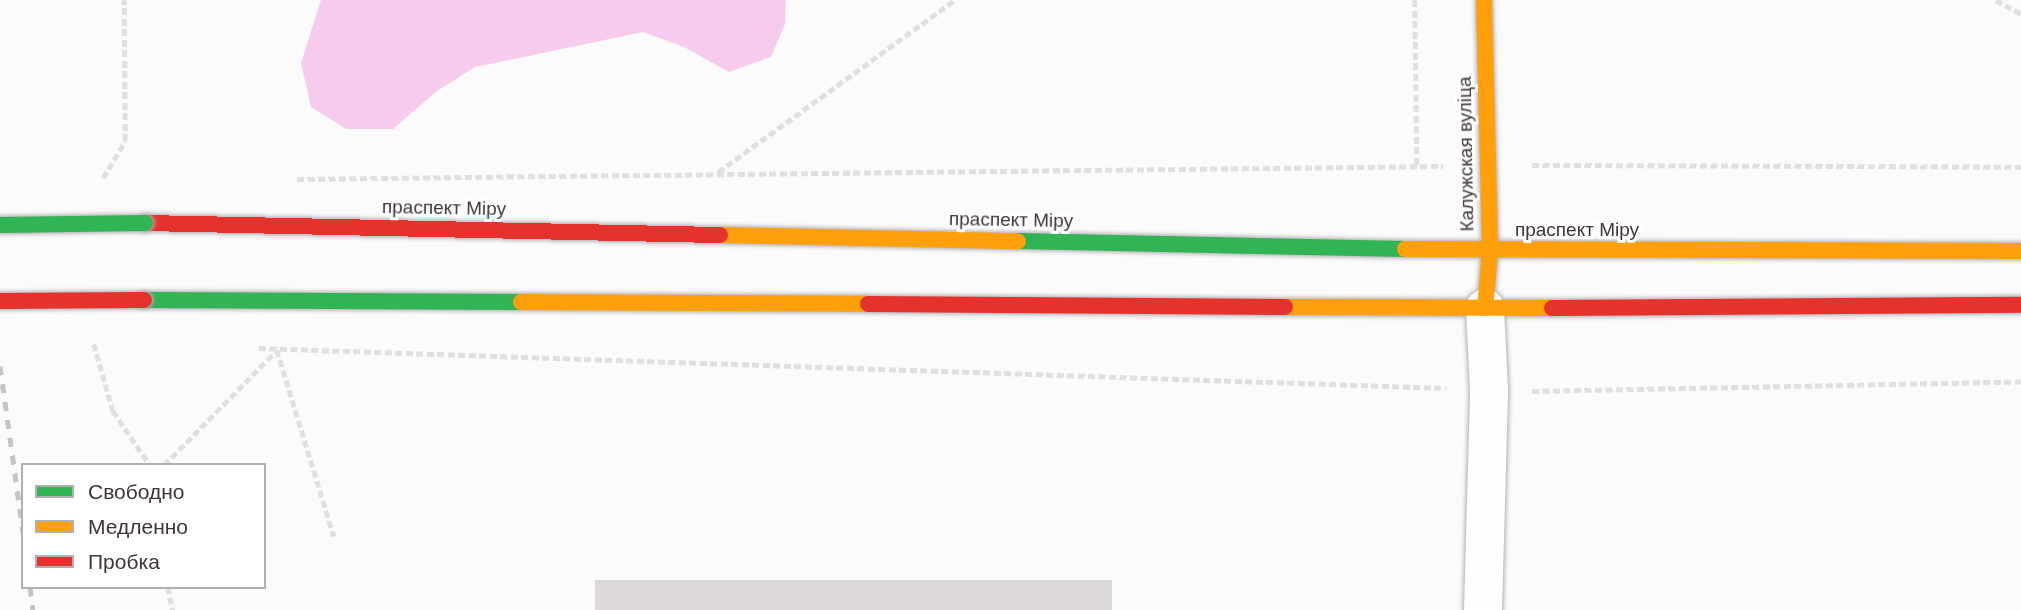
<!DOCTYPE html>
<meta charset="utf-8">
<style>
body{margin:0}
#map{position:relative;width:2021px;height:610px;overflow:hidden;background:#fbfbfb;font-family:Helvetica,sans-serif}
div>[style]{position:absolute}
.forest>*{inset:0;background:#f6cbed}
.building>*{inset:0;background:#ddd8dc;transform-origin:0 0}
.path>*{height:4.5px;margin-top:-2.25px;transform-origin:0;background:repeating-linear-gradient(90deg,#e0e0e0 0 7px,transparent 0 10.5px)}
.roads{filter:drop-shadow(0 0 2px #b5b0b4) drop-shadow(0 0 2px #b5b0b4)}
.street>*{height:38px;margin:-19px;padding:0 19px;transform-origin:19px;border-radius:19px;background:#fefefe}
.fast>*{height:16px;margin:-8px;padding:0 8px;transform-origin:8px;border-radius:8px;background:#30b455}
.slow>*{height:16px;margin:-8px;padding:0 8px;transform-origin:8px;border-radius:8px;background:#ff9f0a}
.jam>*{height:16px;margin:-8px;padding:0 8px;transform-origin:8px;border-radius:8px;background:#e5322d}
.rail>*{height:5px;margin-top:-2.5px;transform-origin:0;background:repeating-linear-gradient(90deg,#c5c4c5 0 9px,transparent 0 18px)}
.bridges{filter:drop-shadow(0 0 2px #b5b0b4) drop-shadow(0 0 2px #b5b0b4)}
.fast-bridge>*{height:16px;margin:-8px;padding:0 8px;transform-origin:8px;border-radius:8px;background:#30b455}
.jam-bridge>*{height:16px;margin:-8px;padding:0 8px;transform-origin:8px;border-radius:8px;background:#e5322d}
span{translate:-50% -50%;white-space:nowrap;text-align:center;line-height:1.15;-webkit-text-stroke:6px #fff;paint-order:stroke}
.street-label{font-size:19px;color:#40343d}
.legend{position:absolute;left:21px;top:463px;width:245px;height:126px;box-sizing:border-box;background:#fff;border:2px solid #b3aeb1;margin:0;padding:9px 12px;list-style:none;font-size:21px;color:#40343d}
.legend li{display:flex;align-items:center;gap:14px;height:35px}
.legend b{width:35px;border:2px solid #b3aeb1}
</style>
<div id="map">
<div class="forest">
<i style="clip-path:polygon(321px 0,786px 0,785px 24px,771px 57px,729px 72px,684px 47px,643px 32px,475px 67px,437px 91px,393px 129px,346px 129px,311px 107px,301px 63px)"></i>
</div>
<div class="building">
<i style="left:595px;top:580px;width:517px;height:30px"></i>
</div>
<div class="path">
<i style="left:1415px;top:0;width:167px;rotate:89.3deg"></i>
<i style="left:1996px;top:0;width:29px;rotate:29deg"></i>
<i style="left:1532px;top:165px;width:489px;rotate:0.2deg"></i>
<i style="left:718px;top:172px;width:293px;rotate:-36deg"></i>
<i style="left:103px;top:178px;width:43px;rotate:-59.3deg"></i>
<i style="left:125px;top:141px;width:141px;rotate:-90.4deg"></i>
<i style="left:297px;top:179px;width:1146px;rotate:-0.65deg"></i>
<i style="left:94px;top:344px;width:70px;rotate:74.2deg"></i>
<i style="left:113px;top:411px;width:65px;rotate:55.6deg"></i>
<i style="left:259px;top:348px;width:1188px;rotate:1.93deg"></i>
<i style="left:1532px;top:391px;width:489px;rotate:-1.1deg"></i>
<i style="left:164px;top:465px;width:161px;rotate:-45.5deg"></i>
<i style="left:277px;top:350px;width:195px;rotate:73deg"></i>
<i style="left:168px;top:587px;width:24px;rotate:78deg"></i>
</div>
<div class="roads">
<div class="street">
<i style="left:1483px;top:610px;width:220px;rotate:-88.4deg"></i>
<i style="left:1489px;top:390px;width:82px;rotate:-92.8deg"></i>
</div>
<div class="fast">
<i style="left:1018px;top:241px;width:387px;rotate:1.2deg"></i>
<i style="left:144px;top:300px;width:377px;rotate:0.3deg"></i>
</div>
<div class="slow">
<i style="left:1484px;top:0;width:251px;rotate:88.6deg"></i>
<i style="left:1490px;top:251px;width:57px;rotate:95deg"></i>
<i style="left:720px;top:235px;width:298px;rotate:1.2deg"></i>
<i style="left:1405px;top:249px;width:616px;rotate:0.19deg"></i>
<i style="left:521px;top:302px;width:347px;rotate:0.3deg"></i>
<i style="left:1285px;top:307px;width:267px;rotate:0.2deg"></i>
</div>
<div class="jam">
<i style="left:145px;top:223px;width:575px;rotate:1.2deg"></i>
<i style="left:868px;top:304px;width:417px;rotate:0.4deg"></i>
<i style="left:1552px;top:308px;width:469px;rotate:-0.4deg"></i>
</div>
</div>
<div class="rail">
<i style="left:0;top:366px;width:168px;rotate:82.1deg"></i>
<i style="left:30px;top:587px;width:23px;rotate:83deg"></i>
</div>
<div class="bridges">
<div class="fast-bridge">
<i style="left:0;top:225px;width:145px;rotate:-0.8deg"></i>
</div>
<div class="jam-bridge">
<i style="left:0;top:301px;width:144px;rotate:-0.4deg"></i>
</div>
</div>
<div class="street-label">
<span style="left:1466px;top:154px;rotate:-91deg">Калужская вуліца</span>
<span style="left:444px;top:208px;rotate:1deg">праспект Міру</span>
<span style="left:1011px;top:220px;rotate:1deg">праспект Міру</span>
<span style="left:1577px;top:230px">праспект Міру</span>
</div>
<ul class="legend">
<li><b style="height:9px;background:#30b455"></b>Свободно</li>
<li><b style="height:9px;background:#ff9f0a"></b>Медленно</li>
<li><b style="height:9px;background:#e5322d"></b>Пробка</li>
</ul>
</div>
